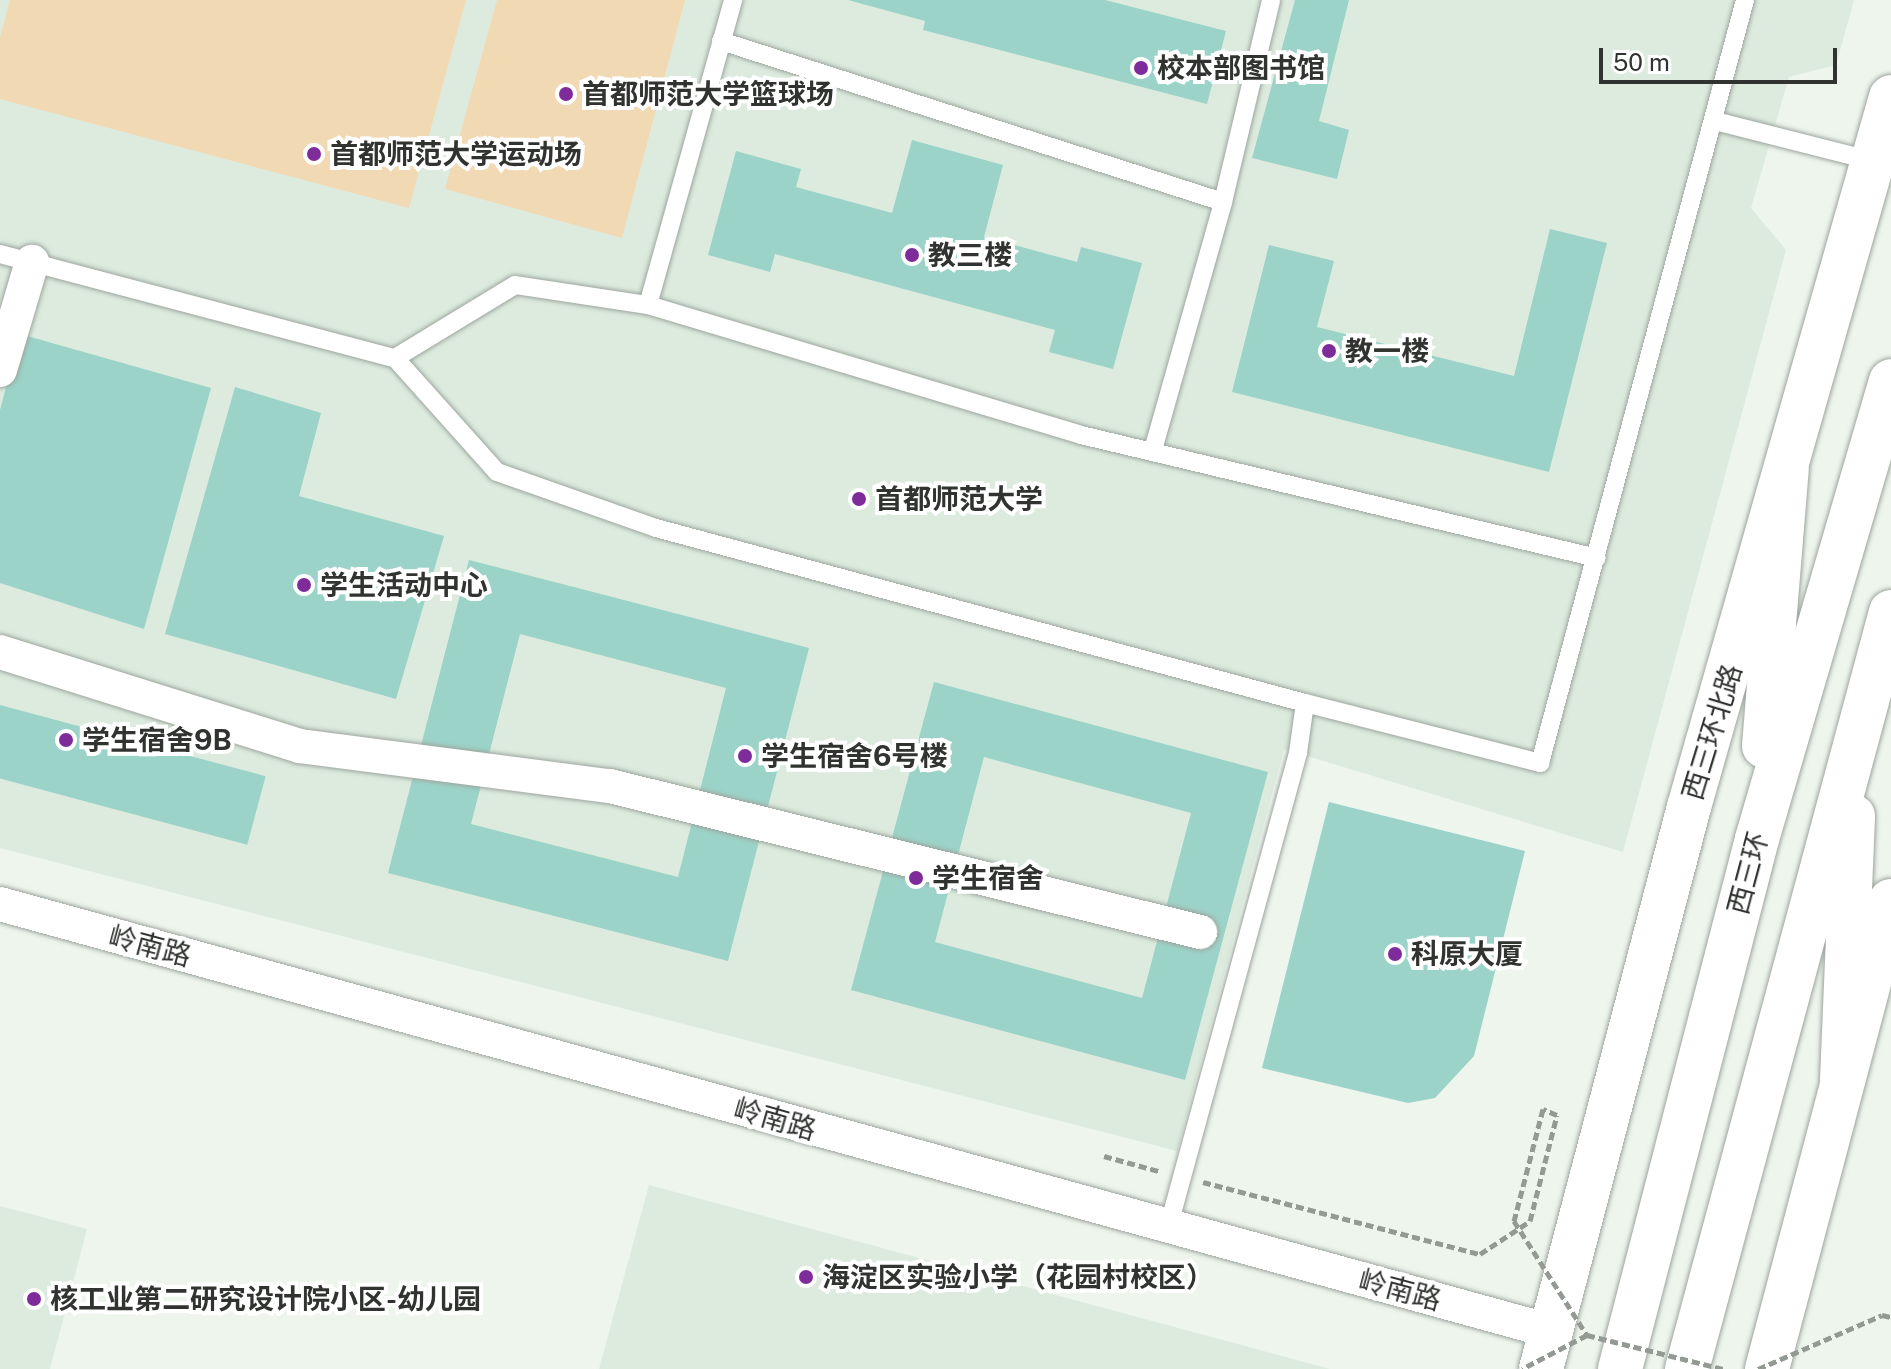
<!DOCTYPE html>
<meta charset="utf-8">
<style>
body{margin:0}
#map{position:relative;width:1891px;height:1369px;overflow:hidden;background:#edf5ed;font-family:"Public Sans","Noto Sans SC",sans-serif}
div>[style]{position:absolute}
.built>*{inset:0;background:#dcebde}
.green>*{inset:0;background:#f1dab3}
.building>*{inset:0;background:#9cd3c8;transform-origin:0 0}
.path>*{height:5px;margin-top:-2.5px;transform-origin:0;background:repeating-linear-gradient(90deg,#939993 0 8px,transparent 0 12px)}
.roads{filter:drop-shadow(0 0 2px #9da59e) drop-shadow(0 0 2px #9da59e)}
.lane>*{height:18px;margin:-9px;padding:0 9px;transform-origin:9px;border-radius:9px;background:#fff}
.street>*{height:34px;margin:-17px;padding:0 17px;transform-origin:17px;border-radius:17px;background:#fff}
.secondary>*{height:44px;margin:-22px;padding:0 22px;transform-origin:22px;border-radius:22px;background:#fff}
.highway>*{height:44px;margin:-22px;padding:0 22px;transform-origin:22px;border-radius:22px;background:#fff}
.path-bridge>*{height:5px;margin-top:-2.5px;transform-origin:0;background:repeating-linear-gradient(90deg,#939993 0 8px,transparent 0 12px)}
.dots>*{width:22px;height:22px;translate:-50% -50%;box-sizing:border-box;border:4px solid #fff;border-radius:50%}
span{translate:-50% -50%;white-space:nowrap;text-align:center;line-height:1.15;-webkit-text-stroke:8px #fff;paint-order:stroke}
.poi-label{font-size:28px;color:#303330;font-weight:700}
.left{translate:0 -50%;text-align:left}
.street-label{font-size:28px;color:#303330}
.scale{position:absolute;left:1599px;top:48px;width:238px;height:36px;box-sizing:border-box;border:4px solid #303330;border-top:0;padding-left:10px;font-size:24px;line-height:28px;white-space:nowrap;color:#303330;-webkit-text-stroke:6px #fff;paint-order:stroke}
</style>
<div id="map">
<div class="built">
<i style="clip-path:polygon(0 0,1854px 0,1836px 65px,1789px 77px,1751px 208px,1786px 250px,1623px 852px,1284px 749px,1177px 1151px,0 848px)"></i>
<i style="clip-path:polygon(649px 1185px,1330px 1369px,599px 1369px)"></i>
<i style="clip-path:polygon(0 1206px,87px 1229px,50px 1369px,0 1369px)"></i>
</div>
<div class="green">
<i style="clip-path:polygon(10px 0,466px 0,409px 208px,0 99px,0 37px)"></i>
<i style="clip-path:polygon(497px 0,685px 0,622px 238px,445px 189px)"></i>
</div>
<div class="building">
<i style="clip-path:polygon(848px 0,1105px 0,1226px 31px,1207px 104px,923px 30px,925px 21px)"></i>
<i style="clip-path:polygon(1295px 0,1349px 0,1319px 121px,1349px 130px,1337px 179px,1252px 158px)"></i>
<i style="clip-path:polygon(912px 140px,1003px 165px,984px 237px,1077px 262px,1081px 247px,1142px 263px,1113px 369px,1049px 352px,1055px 330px,775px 254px,770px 272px,708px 255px,736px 151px,801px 169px,796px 187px,892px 213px)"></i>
<i style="clip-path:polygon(1550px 229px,1607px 243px,1549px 472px,1232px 392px,1269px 245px,1334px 261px,1317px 327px,1514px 376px)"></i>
<i style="clip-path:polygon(20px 334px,211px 388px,144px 629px,0 583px,0 410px)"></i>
<i style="clip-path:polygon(235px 387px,321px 413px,299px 496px,444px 536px,396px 699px,165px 634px)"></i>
<i style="clip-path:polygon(evenodd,469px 560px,809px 648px,728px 961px,388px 873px,469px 560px,520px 634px,726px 688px,678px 877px,471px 824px,520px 634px)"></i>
<i style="clip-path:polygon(evenodd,934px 682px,1268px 772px,1185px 1080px,851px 990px,934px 682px,984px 757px,1191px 813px,1142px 998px,935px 942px,984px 757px)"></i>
<i style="left:0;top:705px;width:275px;height:71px;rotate:15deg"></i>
<i style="clip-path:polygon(1329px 802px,1525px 851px,1474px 1056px,1435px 1098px,1408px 1103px,1262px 1068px)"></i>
</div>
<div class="path">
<i style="left:1104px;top:1156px;width:57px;rotate:15.3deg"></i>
<i style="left:1203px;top:1182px;width:286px;rotate:14.6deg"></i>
<i style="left:1480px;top:1254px;width:60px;rotate:-33.4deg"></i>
<i style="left:1530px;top:1221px;width:109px;rotate:-75.7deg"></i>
<i style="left:1557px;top:1115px;width:15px;rotate:-157deg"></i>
<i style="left:1543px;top:1109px;width:116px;rotate:104.5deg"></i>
<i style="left:1882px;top:1315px;width:9px;rotate:13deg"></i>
</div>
<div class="roads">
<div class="lane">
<i style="left:721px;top:41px;width:527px;rotate:17.78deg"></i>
<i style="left:1715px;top:121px;width:163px;rotate:14.2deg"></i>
<i style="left:0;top:254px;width:408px;rotate:14.8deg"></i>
<i style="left:395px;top:358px;width:153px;rotate:48.2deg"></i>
<i style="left:497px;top:472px;width:169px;rotate:19.4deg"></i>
<i style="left:656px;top:528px;width:672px;rotate:15.09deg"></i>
<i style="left:1305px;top:703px;width:50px;rotate:98deg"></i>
<i style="left:1298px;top:753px;width:492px;rotate:105.3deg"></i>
<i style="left:648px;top:305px;width:452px;rotate:16.7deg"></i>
<i style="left:1081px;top:435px;width:530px;rotate:13.41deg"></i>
<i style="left:395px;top:358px;width:140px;rotate:-31.3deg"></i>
<i style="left:515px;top:285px;width:134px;rotate:8.6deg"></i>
<i style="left:648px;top:305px;width:317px;rotate:-74.4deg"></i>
<i style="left:1153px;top:450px;width:258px;rotate:-74.2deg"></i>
<i style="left:1223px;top:202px;width:208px;rotate:-76.6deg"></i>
<i style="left:1305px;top:703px;width:243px;rotate:14.3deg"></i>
<i style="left:1540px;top:763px;width:790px;rotate:-74.96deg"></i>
</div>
<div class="street">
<i style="left:0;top:370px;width:113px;rotate:-73.5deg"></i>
<i style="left:0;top:652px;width:314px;rotate:17.4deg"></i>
<i style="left:300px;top:746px;width:313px;rotate:7.4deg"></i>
<i style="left:610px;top:786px;width:608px;rotate:13.9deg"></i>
<i style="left:0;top:904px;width:1608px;rotate:15.4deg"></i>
</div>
<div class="secondary">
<i style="left:1541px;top:1369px;width:581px;rotate:-75.25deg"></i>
<i style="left:1689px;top:807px;width:738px;rotate:-74.12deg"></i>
<i style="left:1767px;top:1369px;width:484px;rotate:-75.2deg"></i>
</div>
<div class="highway">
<i style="left:1764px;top:746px;width:278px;rotate:-85.3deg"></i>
<i style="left:1842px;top:1080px;width:264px;rotate:-87.6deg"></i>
<i style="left:1620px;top:1369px;width:547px;rotate:-75.51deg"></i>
<i style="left:1757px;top:839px;width:477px;rotate:-73.7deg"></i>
<i style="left:1687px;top:1369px;width:784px;rotate:-74.92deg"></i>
</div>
</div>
<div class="path-bridge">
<i style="left:1514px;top:1221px;width:135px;rotate:57.4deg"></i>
<i style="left:1587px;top:1335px;width:73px;rotate:152.4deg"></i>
<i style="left:1587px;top:1335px;width:140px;rotate:14deg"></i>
<i style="left:1758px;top:1369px;width:135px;rotate:-23.5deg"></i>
</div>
<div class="dots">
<i style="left:1141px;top:68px;background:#7f2c9b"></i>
<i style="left:566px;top:94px;background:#7f2c9b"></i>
<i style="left:314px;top:154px;background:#7f2c9b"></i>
<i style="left:912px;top:255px;background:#7f2c9b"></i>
<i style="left:1329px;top:351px;background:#7f2c9b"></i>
<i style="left:859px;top:499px;background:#7f2c9b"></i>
<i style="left:304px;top:585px;background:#7f2c9b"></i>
<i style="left:66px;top:740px;background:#7f2c9b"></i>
<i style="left:745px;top:756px;background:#7f2c9b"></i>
<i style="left:916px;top:878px;background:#7f2c9b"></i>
<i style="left:1395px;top:954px;background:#7f2c9b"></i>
<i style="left:806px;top:1277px;background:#7f2c9b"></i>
<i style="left:34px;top:1299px;background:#7f2c9b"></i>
</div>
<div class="poi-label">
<span class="left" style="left:1157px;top:68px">校本部图书馆</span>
<span class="left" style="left:582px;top:94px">首都师范大学篮球场</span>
<span class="left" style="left:330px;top:154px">首都师范大学运动场</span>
<span class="left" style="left:928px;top:255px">教三楼</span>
<span class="left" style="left:1345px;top:351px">教一楼</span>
<span class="left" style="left:875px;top:499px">首都师范大学</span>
<span class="left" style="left:320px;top:585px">学生活动中心</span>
<span class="left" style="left:82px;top:740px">学生宿舍9B</span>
<span class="left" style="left:761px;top:756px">学生宿舍6号楼</span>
<span class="left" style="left:932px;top:878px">学生宿舍</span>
<span class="left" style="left:1411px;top:954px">科原大厦</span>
<span class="left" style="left:822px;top:1277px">海淀区实验小学（花园村校区）</span>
<span class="left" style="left:50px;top:1299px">核工业第二研究设计院小区-幼儿园</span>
</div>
<div class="street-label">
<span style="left:1712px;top:732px;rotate:-73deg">西三环北路</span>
<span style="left:1748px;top:873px;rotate:-75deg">西三环</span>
<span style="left:150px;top:946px;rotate:15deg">岭南路</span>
<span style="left:775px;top:1119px;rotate:16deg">岭南路</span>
<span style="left:1400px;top:1290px;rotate:15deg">岭南路</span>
</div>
<div class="scale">50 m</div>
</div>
